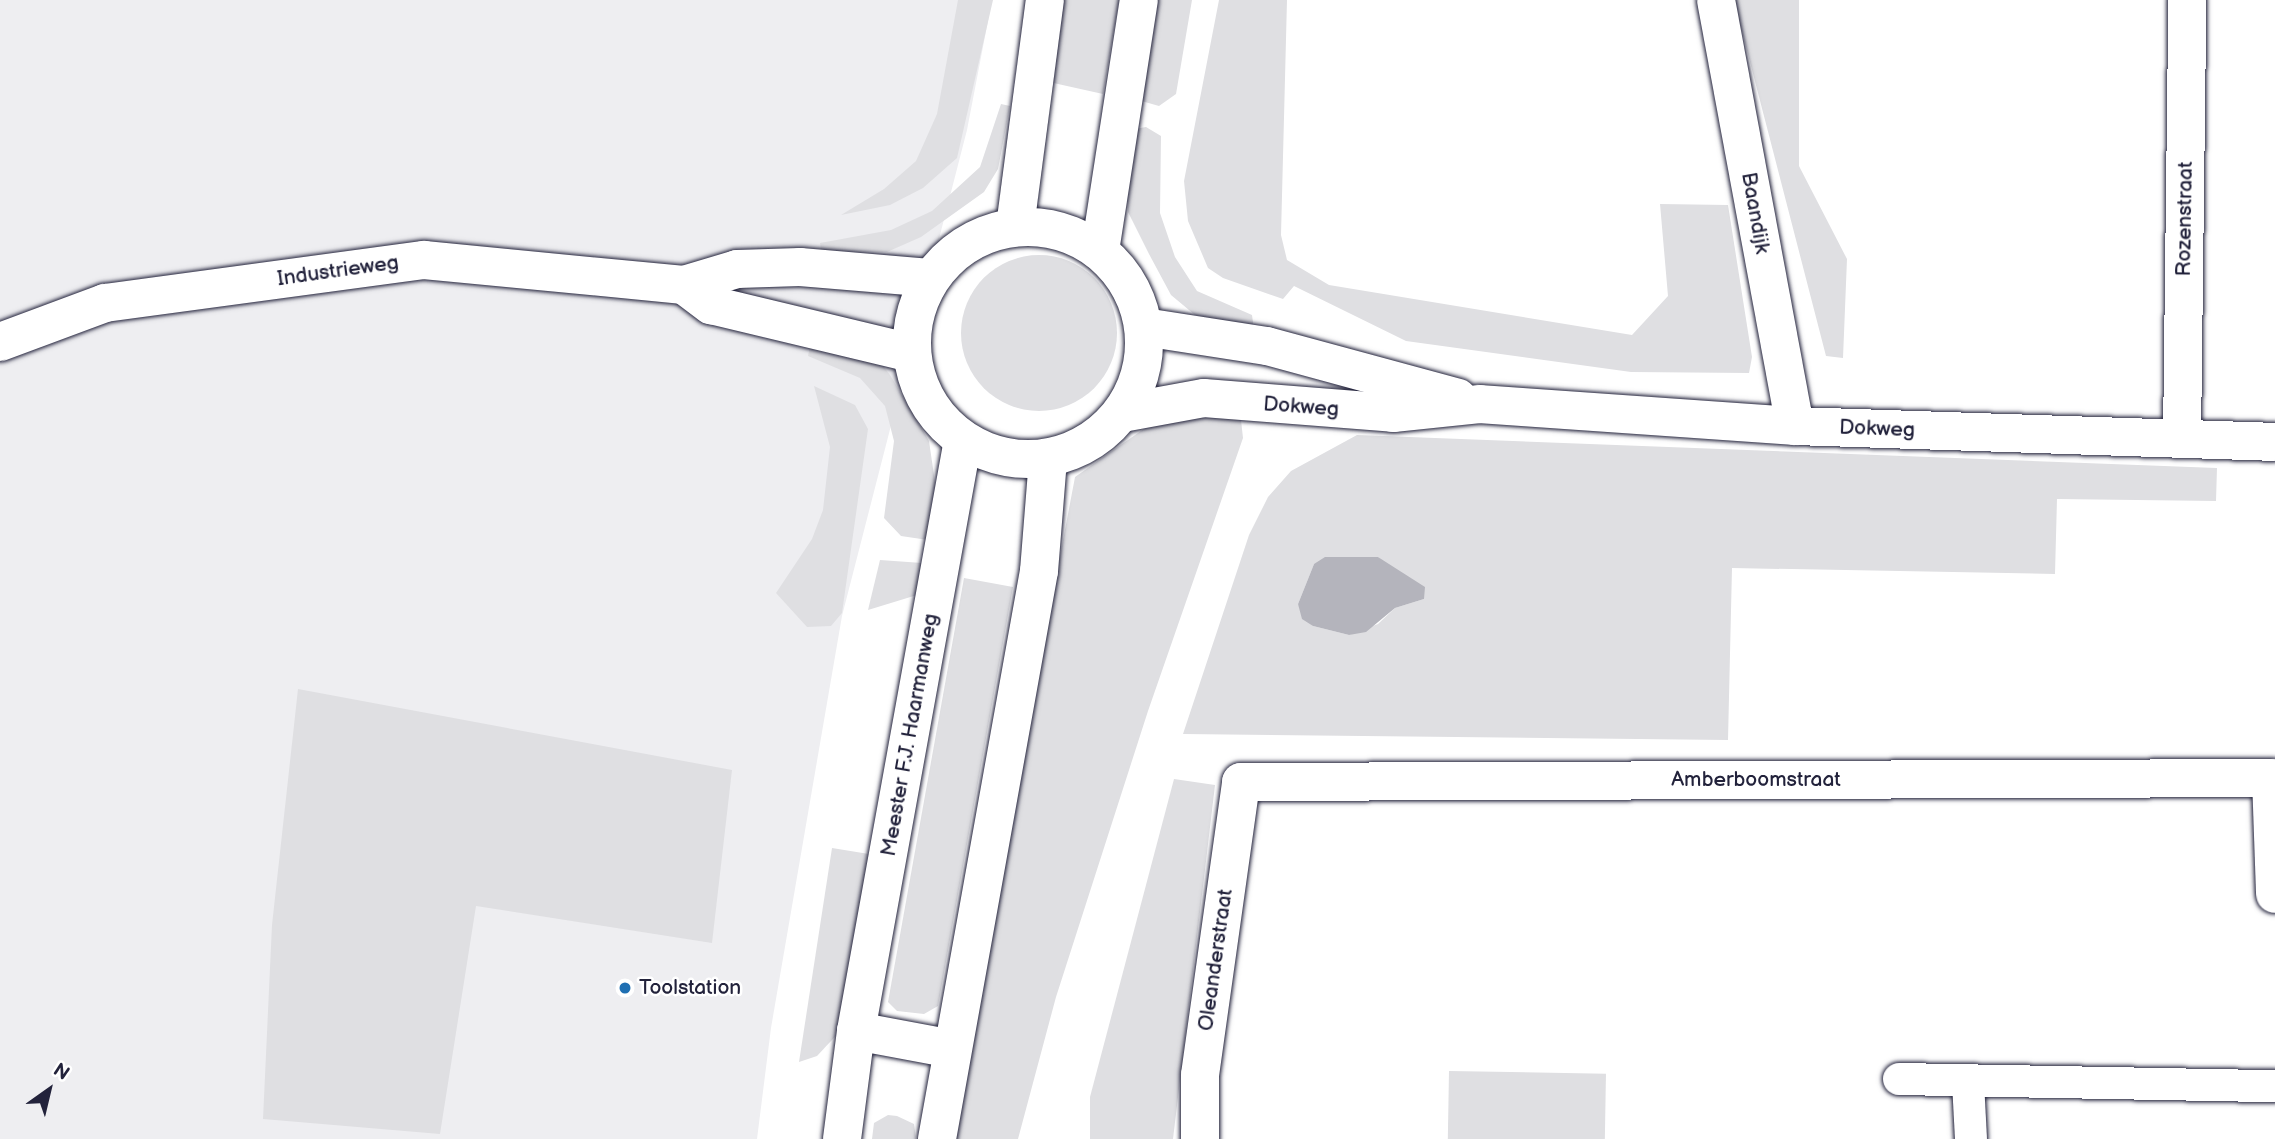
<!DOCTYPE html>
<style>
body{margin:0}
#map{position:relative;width:2275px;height:1139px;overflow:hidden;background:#fff;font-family:"Balsamiq Sans",sans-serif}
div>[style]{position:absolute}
.built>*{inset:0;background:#eeeef1}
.green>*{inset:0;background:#dfdfe2;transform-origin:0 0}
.round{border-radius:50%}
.water>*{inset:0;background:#b4b4bc}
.roads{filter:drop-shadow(0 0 2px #22223b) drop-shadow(0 0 2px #22223b)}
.lane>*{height:32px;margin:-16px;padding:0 16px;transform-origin:16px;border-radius:16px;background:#fff}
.street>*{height:38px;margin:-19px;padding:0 19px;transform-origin:19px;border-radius:19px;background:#fff}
.secondary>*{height:38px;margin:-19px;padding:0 19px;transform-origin:19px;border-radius:19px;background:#fff}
.secondary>.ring{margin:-19px;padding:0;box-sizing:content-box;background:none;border:38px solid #fff;border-radius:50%}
.dots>*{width:19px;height:19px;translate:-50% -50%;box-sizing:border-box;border:4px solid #fff;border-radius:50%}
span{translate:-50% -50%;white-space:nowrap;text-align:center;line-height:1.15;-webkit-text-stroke:5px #fff;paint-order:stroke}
.street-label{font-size:21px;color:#22223b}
.poi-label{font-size:21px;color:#22223b}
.left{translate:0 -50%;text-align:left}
.north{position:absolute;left:14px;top:1055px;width:70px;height:70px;-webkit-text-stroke:5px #fff;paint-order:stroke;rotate:34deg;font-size:19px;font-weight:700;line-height:28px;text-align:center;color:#22223b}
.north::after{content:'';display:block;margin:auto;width:24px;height:32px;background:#22223b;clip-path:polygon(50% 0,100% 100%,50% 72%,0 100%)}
</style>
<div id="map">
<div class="built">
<i style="clip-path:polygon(0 0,992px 0,967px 130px,842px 616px,771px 1028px,757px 1139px,0 1139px)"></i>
</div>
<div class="green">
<i style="clip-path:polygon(958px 0,993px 0,957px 158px,923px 188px,890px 205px,841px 215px,884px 189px,916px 161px,937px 114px)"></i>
<i style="clip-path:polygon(1064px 0,1119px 0,1103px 94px,1049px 82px)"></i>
<i style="clip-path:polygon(1156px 0,1192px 0,1176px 94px,1159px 106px,1138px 100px)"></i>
<i style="clip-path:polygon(1219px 0,1287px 0,1281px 235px,1287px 260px,1329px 285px,1632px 335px,1668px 296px,1660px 204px,1728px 205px,1752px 357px,1749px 373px,1631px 372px,1406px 341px,1294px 286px,1283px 299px,1223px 278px,1208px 268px,1188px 221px,1184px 181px)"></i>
<i style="clip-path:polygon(1734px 0,1799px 0,1799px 166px,1847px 259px,1843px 358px,1826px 356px)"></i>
<i style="clip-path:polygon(1001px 104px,1010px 106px,998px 169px,984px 192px,921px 237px,887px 252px,821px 251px,820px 243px,891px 230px,932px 211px,980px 167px)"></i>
<i style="clip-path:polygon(1146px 127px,1161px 136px,1160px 213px,1175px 257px,1197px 291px,1252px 315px,1254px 329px,1195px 315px,1171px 295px,1149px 254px,1128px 212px,1126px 173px,1135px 129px)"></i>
<i class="round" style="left:961px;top:255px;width:156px;height:156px"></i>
<i style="clip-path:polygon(810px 345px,881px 363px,890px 375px,929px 441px,936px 489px,928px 540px,901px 536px,884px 518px,894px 441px,885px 406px,860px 378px,808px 356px)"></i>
<i style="clip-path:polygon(814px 386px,855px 405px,868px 429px,842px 613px,831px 626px,807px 627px,776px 593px,812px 539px,823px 510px,830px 447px)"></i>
<i style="clip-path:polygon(1202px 413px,1241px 420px,1243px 438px,1148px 711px,1056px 997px,1018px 1139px,950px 1139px,1075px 477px,1148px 426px)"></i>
<i style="clip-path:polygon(evenodd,1357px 435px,2217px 468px,2216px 501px,2057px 499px,2055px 574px,1732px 568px,1728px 740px,1183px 734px,1249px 535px,1268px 497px,1291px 471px,1357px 435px,1378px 557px,1424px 599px,1395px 608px,1378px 624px,1349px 635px,1313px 626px,1298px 604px,1314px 564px,1378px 557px)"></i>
<i style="clip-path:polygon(880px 560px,922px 563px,917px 595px,868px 610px)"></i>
<i style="clip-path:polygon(964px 578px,1013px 587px,938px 1006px,924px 1014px,897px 1011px,888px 1002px)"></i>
<i style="clip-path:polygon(298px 689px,732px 770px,712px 943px,476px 906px,440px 1134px,263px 1119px,272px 925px)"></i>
<i style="clip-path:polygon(1174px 779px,1215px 785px,1173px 1139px,1090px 1139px,1090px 1097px)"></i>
<i style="clip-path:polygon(832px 848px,875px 855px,845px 1026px,817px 1056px,799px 1062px)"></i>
<i style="left:1449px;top:1071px;width:157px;height:68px;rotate:1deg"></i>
<i style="clip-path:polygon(897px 1116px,914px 1124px,916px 1139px,872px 1139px,874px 1123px,888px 1115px)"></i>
</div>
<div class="water">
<i style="clip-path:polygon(1325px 557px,1378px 557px,1425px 587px,1424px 599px,1395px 608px,1366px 632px,1349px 635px,1313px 626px,1302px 619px,1298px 604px,1314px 564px)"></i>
</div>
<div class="roads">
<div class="lane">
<i style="left:1899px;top:1079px;width:376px;rotate:1.1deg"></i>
<i style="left:1968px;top:1082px;width:57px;rotate:87deg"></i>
</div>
<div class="street">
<i style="left:1716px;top:0;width:433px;rotate:79.5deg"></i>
<i style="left:684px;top:285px;width:34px;rotate:37deg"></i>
<i style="left:711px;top:305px;width:206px;rotate:13.5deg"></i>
<i style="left:0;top:342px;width:112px;rotate:-20.4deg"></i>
<i style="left:105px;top:303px;width:322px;rotate:-7.7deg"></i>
<i style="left:424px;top:260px;width:261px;rotate:5.5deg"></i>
<i style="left:684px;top:285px;width:55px;rotate:-16.8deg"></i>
<i style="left:737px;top:269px;width:63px;rotate:-1.8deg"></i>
<i style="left:800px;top:267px;width:130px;rotate:4.8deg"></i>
<i style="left:2182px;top:439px;width:439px;rotate:-89.3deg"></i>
<i style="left:856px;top:1031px;width:98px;rotate:10.6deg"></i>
<i style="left:1200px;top:1139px;width:64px;rotate:-90deg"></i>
<i style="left:1200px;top:1075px;width:296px;rotate:-82deg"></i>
<i style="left:1241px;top:782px;width:1030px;rotate:-0.22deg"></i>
<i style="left:2271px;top:778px;width:116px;rotate:88deg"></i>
</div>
<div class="secondary">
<i style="left:1015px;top:227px;width:229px;rotate:-82.5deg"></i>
<i class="ring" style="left:912px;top:227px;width:194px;height:194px"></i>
<i style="left:1100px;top:251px;width:254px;rotate:-81.2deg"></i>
<i style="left:1144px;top:327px;width:124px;rotate:8.8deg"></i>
<i style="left:1267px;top:346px;width:198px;rotate:15.2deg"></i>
<i style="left:1122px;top:413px;width:83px;rotate:-10.4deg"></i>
<i style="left:1204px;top:398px;width:190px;rotate:4.5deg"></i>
<i style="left:1393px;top:413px;width:87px;rotate:-5.9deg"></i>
<i style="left:1480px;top:404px;width:316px;rotate:4deg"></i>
<i style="left:1795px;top:426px;width:480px;rotate:1.9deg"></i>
<i style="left:842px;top:1139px;width:109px;rotate:-82.6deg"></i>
<i style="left:856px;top:1031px;width:601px;rotate:-79.74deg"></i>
<i style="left:937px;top:1139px;width:577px;rotate:-79.82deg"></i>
<i style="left:1039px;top:571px;width:112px;rotate:-85.4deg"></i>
</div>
</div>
<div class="dots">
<i style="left:625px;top:988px;background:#1f6fb2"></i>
</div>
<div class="street-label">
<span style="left:1755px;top:213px;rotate:80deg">Baandijk</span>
<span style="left:2185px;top:219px;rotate:-89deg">Rozenstraat</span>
<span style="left:338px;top:271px;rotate:-8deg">Industrieweg</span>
<span style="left:1301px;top:407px;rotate:4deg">Dokweg</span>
<span style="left:1877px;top:429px;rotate:2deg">Dokweg</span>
<span style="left:910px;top:735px;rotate:-80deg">Meester F.J. Haarmanweg</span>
<span style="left:1756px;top:780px">Amberboomstraat</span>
<span style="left:1216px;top:960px;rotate:-82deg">Oleanderstraat</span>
</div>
<div class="poi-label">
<span class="left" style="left:639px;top:988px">Toolstation</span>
</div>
<div class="north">N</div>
</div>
